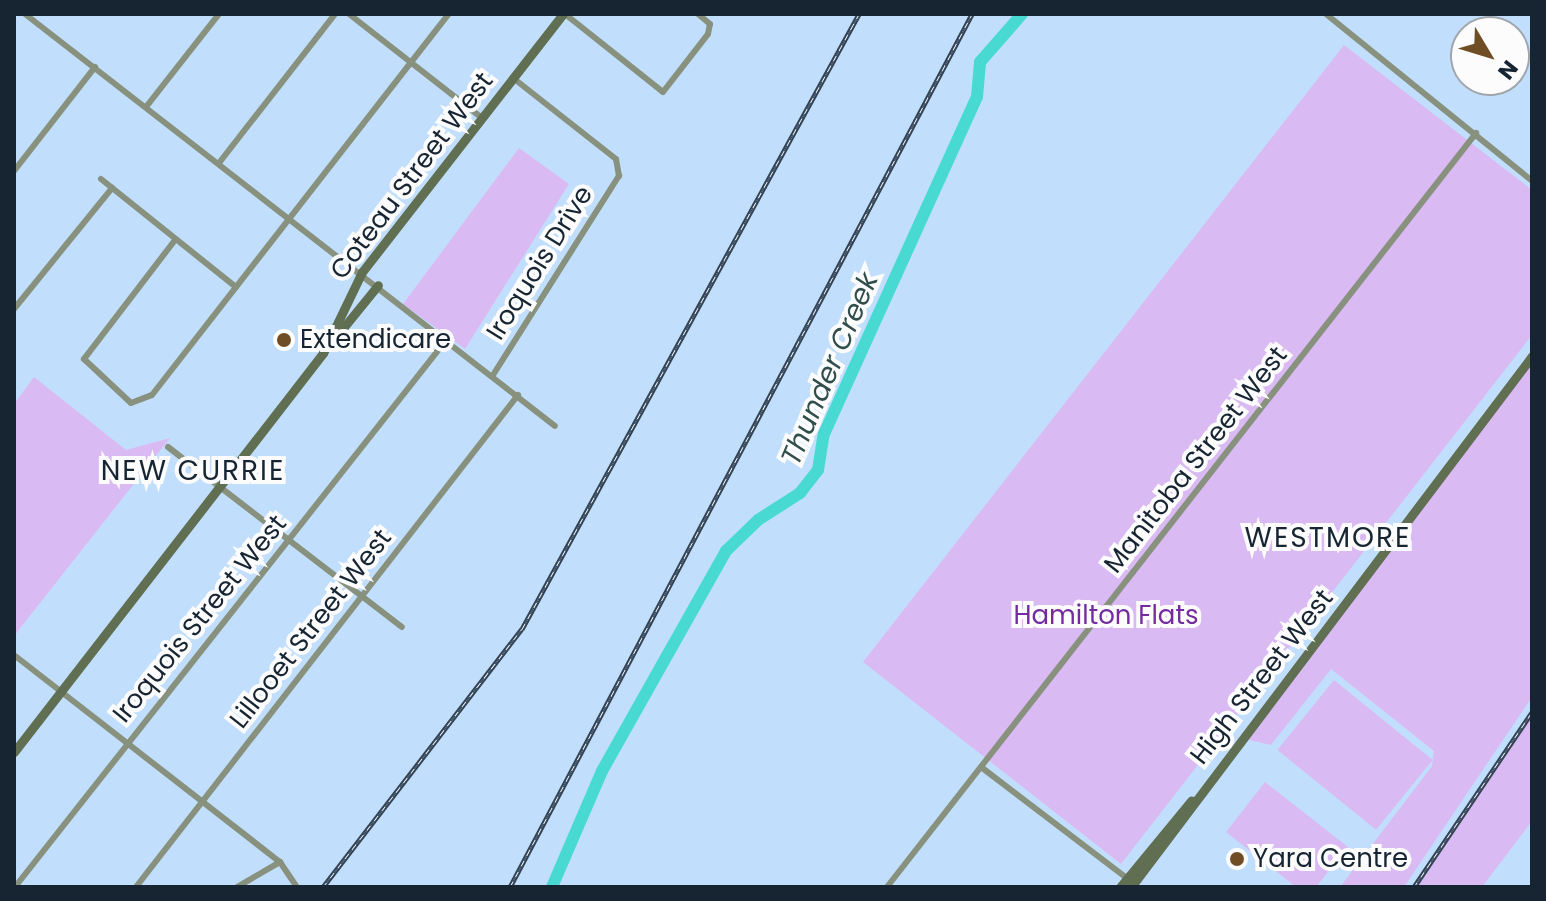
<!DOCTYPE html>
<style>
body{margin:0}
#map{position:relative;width:1546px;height:901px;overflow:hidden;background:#c1dffd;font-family:Poppins,sans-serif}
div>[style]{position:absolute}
.green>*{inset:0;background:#dabaf3;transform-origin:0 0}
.river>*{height:12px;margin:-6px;padding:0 6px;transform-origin:6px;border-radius:6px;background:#48dad2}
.street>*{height:6px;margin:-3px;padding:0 3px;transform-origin:3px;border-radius:3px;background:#87917e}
.secondary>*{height:9px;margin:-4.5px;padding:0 4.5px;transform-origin:4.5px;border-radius:4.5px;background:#606e52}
.rail>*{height:5px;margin-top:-2.5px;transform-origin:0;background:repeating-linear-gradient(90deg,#fcfcfc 0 6px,#334354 0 12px);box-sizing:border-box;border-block:2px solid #334354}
.dots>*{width:22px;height:22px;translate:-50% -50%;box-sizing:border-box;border:4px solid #fcfcfc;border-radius:50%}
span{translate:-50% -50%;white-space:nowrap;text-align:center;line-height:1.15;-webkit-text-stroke:8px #fcfcfc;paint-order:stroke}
.street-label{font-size:26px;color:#172533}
.poi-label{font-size:26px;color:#172533}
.left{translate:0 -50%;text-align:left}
.park-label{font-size:26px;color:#742ba0}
.water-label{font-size:28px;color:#304e4c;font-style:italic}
.neighbourhood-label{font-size:28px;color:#172533;letter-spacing:2px}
.frame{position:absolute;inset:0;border:16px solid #172533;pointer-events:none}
.north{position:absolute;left:1450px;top:16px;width:80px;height:80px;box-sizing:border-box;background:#fcfcfc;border:2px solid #a0a6ac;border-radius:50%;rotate:128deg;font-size:22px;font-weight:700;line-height:32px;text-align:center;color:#172533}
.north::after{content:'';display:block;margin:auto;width:28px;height:36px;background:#6f4e25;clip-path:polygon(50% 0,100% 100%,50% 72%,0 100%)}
</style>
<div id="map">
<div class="green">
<i style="clip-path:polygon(1344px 45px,1532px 190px,1532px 335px,1121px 864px,863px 662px)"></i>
<i style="clip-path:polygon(519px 148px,569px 184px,465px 349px,403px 304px)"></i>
<i style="clip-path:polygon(1532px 358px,1532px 697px,1404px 887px,1340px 887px,1432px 766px,1434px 751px,1331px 669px,1271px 745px,1249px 740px,1246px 734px,1464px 454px)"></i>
<i style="clip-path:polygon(34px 377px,126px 450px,170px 438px,14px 636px,14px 404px)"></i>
<i style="left:1334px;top:680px;width:127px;height:90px;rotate:39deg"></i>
<i style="clip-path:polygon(1532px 714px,1532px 821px,1482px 887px,1415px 887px)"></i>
<i style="clip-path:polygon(1265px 782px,1348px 847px,1316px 887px,1296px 887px,1226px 832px)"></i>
</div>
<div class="river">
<i style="left:552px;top:887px;width:126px;rotate:-66.7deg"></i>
<i style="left:602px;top:771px;width:253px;rotate:-60.6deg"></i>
<i style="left:726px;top:551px;width:45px;rotate:-44.1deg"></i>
<i style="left:758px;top:520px;width:50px;rotate:-32.7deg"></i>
<i style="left:800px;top:493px;width:29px;rotate:-52deg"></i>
<i style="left:818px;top:470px;width:36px;rotate:-81deg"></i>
<i style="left:824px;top:434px;width:370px;rotate:-65.6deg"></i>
<i style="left:977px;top:97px;width:35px;rotate:-85deg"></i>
<i style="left:980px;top:62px;width:64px;rotate:-48.8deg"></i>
</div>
<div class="street">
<i style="left:25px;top:14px;width:671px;rotate:37.86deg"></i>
<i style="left:349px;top:14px;width:169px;rotate:38deg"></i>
<i style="left:565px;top:14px;width:125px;rotate:38.5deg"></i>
<i style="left:663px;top:92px;width:73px;rotate:-52.2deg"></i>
<i style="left:708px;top:34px;width:10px;rotate:-79deg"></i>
<i style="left:710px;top:24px;width:16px;rotate:-140deg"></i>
<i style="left:1326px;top:14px;width:265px;rotate:39deg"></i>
<i style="left:146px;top:107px;width:118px;rotate:-51.9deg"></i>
<i style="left:219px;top:163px;width:189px;rotate:-52.1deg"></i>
<i style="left:14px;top:171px;width:132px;rotate:-52.1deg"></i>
<i style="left:101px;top:179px;width:173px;rotate:38.7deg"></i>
<i style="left:175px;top:240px;width:150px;rotate:127.4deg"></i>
<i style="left:84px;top:359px;width:64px;rotate:43.1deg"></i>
<i style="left:131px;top:403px;width:22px;rotate:-21deg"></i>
<i style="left:152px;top:395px;width:483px;rotate:-52.1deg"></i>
<i style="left:14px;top:309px;width:156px;rotate:-51deg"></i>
<i style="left:493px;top:375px;width:236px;rotate:-57.7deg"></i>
<i style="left:619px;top:176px;width:17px;rotate:-100deg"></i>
<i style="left:616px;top:159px;width:131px;rotate:-141.8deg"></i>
<i style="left:168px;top:447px;width:295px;rotate:37.6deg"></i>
<i style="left:14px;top:655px;width:337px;rotate:37.9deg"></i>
<i style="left:280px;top:862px;width:30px;rotate:56deg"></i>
<i style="left:981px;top:767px;width:185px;rotate:37.3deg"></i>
<i style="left:15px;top:887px;width:698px;rotate:-51.75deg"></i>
<i style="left:136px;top:887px;width:623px;rotate:-52.17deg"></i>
<i style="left:237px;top:887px;width:50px;rotate:-30.2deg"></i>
<i style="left:887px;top:887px;width:957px;rotate:-52deg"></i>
</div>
<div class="secondary">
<i style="left:335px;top:338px;width:68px;rotate:-50.9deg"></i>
<i style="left:14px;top:752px;width:505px;rotate:-52.24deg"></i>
<i style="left:323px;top:353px;width:90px;rotate:-64.3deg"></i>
<i style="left:362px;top:272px;width:327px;rotate:-52.1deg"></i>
<i style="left:1120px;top:887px;width:112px;rotate:-50.5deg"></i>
<i style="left:1131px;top:887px;width:665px;rotate:-52.94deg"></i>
</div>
<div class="rail">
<i style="left:323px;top:887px;width:326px;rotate:-52.4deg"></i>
<i style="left:522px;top:629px;width:701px;rotate:-61.28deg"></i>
<i style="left:510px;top:887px;width:988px;rotate:-62.11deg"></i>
<i style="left:1414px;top:887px;width:211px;rotate:-56deg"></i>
</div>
<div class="dots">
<i style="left:284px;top:340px;background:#6f4e25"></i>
<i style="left:1237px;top:859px;background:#6f4e25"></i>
</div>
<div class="street-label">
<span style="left:412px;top:176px;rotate:-53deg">Coteau Street West</span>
<span style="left:540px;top:263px;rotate:-58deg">Iroquois Drive</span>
<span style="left:1196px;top:460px;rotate:-52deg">Manitoba Street West</span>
<span style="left:200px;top:619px;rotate:-51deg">Iroquois Street West</span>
<span style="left:311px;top:629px;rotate:-52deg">Lillooet Street West</span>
<span style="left:1262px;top:677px;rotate:-52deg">High Street West</span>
</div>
<div class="poi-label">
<span class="left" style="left:300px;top:340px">Extendicare</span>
<span class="left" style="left:1253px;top:859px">Yara Centre</span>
</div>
<div class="park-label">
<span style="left:1106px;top:616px">Hamilton Flats</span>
</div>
<div class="water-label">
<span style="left:830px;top:369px;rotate:-67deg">Thunder Creek</span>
</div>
<div class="neighbourhood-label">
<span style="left:193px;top:471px">NEW CURRIE</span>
<span style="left:1328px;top:538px">WESTMORE</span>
</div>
<div class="frame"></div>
<div class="north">N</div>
</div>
